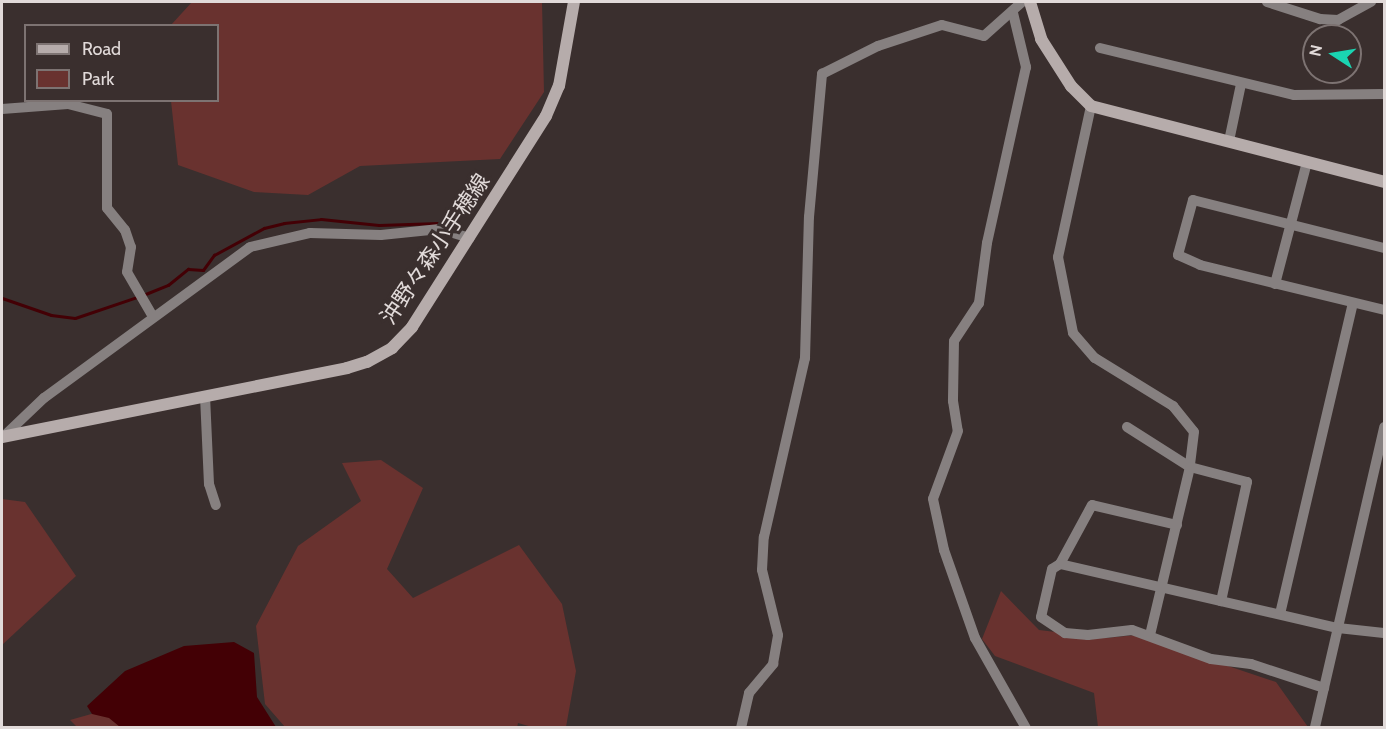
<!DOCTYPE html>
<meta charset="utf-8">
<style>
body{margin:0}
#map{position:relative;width:1386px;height:729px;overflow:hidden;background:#3a2f2e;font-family:Cabin,"Noto Sans JP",sans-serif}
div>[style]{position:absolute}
.green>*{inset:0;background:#69322f}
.water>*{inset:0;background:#430005}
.stream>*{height:3px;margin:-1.5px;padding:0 1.5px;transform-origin:1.5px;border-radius:1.5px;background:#430005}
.street>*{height:10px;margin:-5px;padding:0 5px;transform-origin:5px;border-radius:5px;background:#868080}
.secondary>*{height:12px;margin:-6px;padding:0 6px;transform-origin:6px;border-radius:6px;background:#b6acab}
span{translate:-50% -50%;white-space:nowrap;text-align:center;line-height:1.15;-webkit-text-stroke:6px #3a2f2e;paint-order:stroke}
.street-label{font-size:22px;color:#e1dad9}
.frame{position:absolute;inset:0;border:3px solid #e1dad9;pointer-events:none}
.legend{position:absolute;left:24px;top:24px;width:195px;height:78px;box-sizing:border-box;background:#3a2f2e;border:2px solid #7d7372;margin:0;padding:8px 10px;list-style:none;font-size:18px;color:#e1dad9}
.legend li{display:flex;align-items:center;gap:12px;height:30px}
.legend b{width:30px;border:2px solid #7d7372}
.north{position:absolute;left:1302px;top:24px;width:60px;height:60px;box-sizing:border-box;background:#3a2f2e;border:2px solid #7d7372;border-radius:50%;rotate:282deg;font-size:16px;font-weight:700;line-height:24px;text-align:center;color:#e1dad9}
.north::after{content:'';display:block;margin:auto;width:21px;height:27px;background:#1ad5b2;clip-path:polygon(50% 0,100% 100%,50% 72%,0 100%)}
</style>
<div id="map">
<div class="green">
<i style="clip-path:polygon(192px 2px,542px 2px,544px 92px,500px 159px,360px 166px,308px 195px,254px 192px,178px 165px,171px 101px,218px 100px,218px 26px,171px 25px)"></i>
<i style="clip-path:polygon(381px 460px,423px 488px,387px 569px,413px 598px,519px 545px,562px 604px,576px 671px,566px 727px,532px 727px,518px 723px,517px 728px,285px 727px,265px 704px,256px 626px,298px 546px,361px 501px,342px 463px)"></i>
<i style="clip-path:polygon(2px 499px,25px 502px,76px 576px,2px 645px)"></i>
<i style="clip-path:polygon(1001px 591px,1039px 630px,1106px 638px,1136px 635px,1276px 682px,1308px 727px,1098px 727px,1094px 693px,995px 656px,982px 639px)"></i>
<i style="clip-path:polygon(109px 709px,124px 727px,77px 727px,70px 720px)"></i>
</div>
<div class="water">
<i style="clip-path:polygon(234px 642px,254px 653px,257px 697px,276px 727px,120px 727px,109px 718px,92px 714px,87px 706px,125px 671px,184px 646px)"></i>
</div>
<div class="stream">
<i style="left:143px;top:295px;width:27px;rotate:-22deg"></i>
<i style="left:168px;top:285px;width:26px;rotate:-39deg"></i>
<i style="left:188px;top:269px;width:15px;rotate:4deg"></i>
<i style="left:203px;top:270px;width:19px;rotate:-54deg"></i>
<i style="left:214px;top:255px;width:57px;rotate:-28.4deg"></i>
<i style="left:264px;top:228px;width:21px;rotate:-14deg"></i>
<i style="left:284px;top:223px;width:37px;rotate:-6deg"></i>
<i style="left:321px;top:219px;width:58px;rotate:5.9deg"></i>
<i style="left:379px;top:225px;width:60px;rotate:-1.9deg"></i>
<i style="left:2px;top:298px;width:52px;rotate:19.1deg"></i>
<i style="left:51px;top:315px;width:24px;rotate:7deg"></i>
<i style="left:75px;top:318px;width:65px;rotate:-18.7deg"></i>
</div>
<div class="street">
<i style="left:1267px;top:2px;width:56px;rotate:17.8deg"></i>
<i style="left:1320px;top:19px;width:18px;rotate:3deg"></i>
<i style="left:1338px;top:20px;width:38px;rotate:-29deg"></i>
<i style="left:1013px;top:13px;width:56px;rotate:76.5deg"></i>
<i style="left:1026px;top:67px;width:180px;rotate:102.5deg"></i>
<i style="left:987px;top:243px;width:61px;rotate:97.6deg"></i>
<i style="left:979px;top:303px;width:45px;rotate:123.3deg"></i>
<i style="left:954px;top:341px;width:60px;rotate:91deg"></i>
<i style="left:953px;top:401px;width:30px;rotate:81deg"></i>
<i style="left:958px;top:431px;width:72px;rotate:110.2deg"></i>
<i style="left:933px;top:499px;width:52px;rotate:77.8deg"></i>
<i style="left:944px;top:550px;width:93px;rotate:70.6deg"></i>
<i style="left:975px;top:638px;width:103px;rotate:60.5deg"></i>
<i style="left:1100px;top:48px;width:200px;rotate:13.6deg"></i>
<i style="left:1294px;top:95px;width:90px;rotate:-0.6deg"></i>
<i style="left:1091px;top:106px;width:155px;rotate:102.3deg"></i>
<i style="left:1058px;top:257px;width:77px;rotate:78.8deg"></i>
<i style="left:1073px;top:333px;width:33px;rotate:49deg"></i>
<i style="left:1095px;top:358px;width:92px;rotate:31.6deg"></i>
<i style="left:1173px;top:406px;width:33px;rotate:51deg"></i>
<i style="left:1194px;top:432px;width:35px;rotate:97deg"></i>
<i style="left:1190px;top:467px;width:173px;rotate:103.4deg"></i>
<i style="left:2px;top:109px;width:66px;rotate:-4.3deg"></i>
<i style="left:68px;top:104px;width:40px;rotate:14.4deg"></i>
<i style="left:107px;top:114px;width:94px;rotate:90deg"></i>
<i style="left:107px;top:208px;width:28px;rotate:51deg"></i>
<i style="left:125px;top:230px;width:18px;rotate:71deg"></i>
<i style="left:131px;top:247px;width:25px;rotate:99deg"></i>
<i style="left:127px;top:272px;width:50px;rotate:59.8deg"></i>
<i style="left:1229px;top:141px;width:58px;rotate:-78.1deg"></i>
<i style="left:1384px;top:248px;width:197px;rotate:-165.9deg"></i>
<i style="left:1193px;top:200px;width:57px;rotate:105.3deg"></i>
<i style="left:1178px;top:255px;width:24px;rotate:24deg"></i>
<i style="left:1200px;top:265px;width:189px;rotate:13.7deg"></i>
<i style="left:1275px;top:284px;width:126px;rotate:-75.3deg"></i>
<i style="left:205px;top:396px;width:88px;rotate:87.4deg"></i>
<i style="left:209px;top:484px;width:22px;rotate:72deg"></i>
<i style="left:1127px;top:427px;width:75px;rotate:32.4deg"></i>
<i style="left:1190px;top:467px;width:59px;rotate:14.7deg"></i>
<i style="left:1247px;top:482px;width:122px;rotate:102.3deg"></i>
<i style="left:3px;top:437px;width:57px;rotate:-43.6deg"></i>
<i style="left:44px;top:398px;width:255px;rotate:-36.2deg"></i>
<i style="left:250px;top:247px;width:62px;rotate:-13.1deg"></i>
<i style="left:310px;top:233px;width:71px;rotate:1.6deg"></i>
<i style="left:381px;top:235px;width:59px;rotate:-5.8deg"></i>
<i style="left:440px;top:229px;width:31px;rotate:17deg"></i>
<i style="left:1177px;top:525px;width:87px;rotate:-166.8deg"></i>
<i style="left:1092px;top:505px;width:67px;rotate:118.5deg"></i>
<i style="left:1060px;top:564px;width:9px;rotate:148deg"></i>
<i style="left:1052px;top:569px;width:49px;rotate:102.9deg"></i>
<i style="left:1041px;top:617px;width:29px;rotate:34deg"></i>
<i style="left:1065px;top:633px;width:23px;rotate:5deg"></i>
<i style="left:1088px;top:635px;width:44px;rotate:-6.5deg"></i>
<i style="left:1132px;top:630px;width:84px;rotate:20.2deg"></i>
<i style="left:1211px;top:659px;width:40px;rotate:7.1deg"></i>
<i style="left:1251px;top:664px;width:77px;rotate:18.2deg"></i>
<i style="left:1060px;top:564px;width:285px;rotate:13deg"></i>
<i style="left:1338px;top:628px;width:46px;rotate:6.2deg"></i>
<i style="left:1280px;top:614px;width:319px;rotate:-76.8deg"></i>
<i style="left:1315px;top:727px;width:308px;rotate:-77deg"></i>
<i style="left:741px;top:728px;width:36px;rotate:-77deg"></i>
<i style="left:749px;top:693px;width:38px;rotate:-50deg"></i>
<i style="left:773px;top:664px;width:29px;rotate:-80deg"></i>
<i style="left:778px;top:635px;width:67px;rotate:-103.8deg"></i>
<i style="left:762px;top:570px;width:33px;rotate:-87deg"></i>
<i style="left:764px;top:537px;width:184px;rotate:-77.1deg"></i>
<i style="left:805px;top:358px;width:141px;rotate:-88.4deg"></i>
<i style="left:809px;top:217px;width:144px;rotate:-84.8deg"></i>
<i style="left:822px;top:74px;width:63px;rotate:-26.6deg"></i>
<i style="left:878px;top:46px;width:67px;rotate:-18.2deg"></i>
<i style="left:942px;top:25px;width:43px;rotate:14.7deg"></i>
<i style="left:984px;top:36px;width:51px;rotate:-41.8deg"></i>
</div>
<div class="secondary">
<i style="left:1030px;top:2px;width:39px;rotate:73deg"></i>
<i style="left:1041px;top:39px;width:56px;rotate:57.4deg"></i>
<i style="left:1071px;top:86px;width:28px;rotate:45deg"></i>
<i style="left:1091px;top:106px;width:303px;rotate:14.5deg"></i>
<i style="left:2px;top:437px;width:352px;rotate:-11.3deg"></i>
<i style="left:347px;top:368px;width:21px;rotate:-17deg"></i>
<i style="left:367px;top:362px;width:29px;rotate:-29deg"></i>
<i style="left:392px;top:348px;width:29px;rotate:-46deg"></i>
<i style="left:412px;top:327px;width:250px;rotate:-57.6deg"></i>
<i style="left:546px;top:116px;width:33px;rotate:-67deg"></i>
<i style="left:559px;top:86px;width:85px;rotate:-79.9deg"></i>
</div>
<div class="street-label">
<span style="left:435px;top:249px;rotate:-56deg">沖野々森小手穂線</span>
</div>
<div class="frame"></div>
<ul class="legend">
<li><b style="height:8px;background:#b6acab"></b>Road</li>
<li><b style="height:16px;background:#69322f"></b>Park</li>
</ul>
<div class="north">N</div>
</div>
